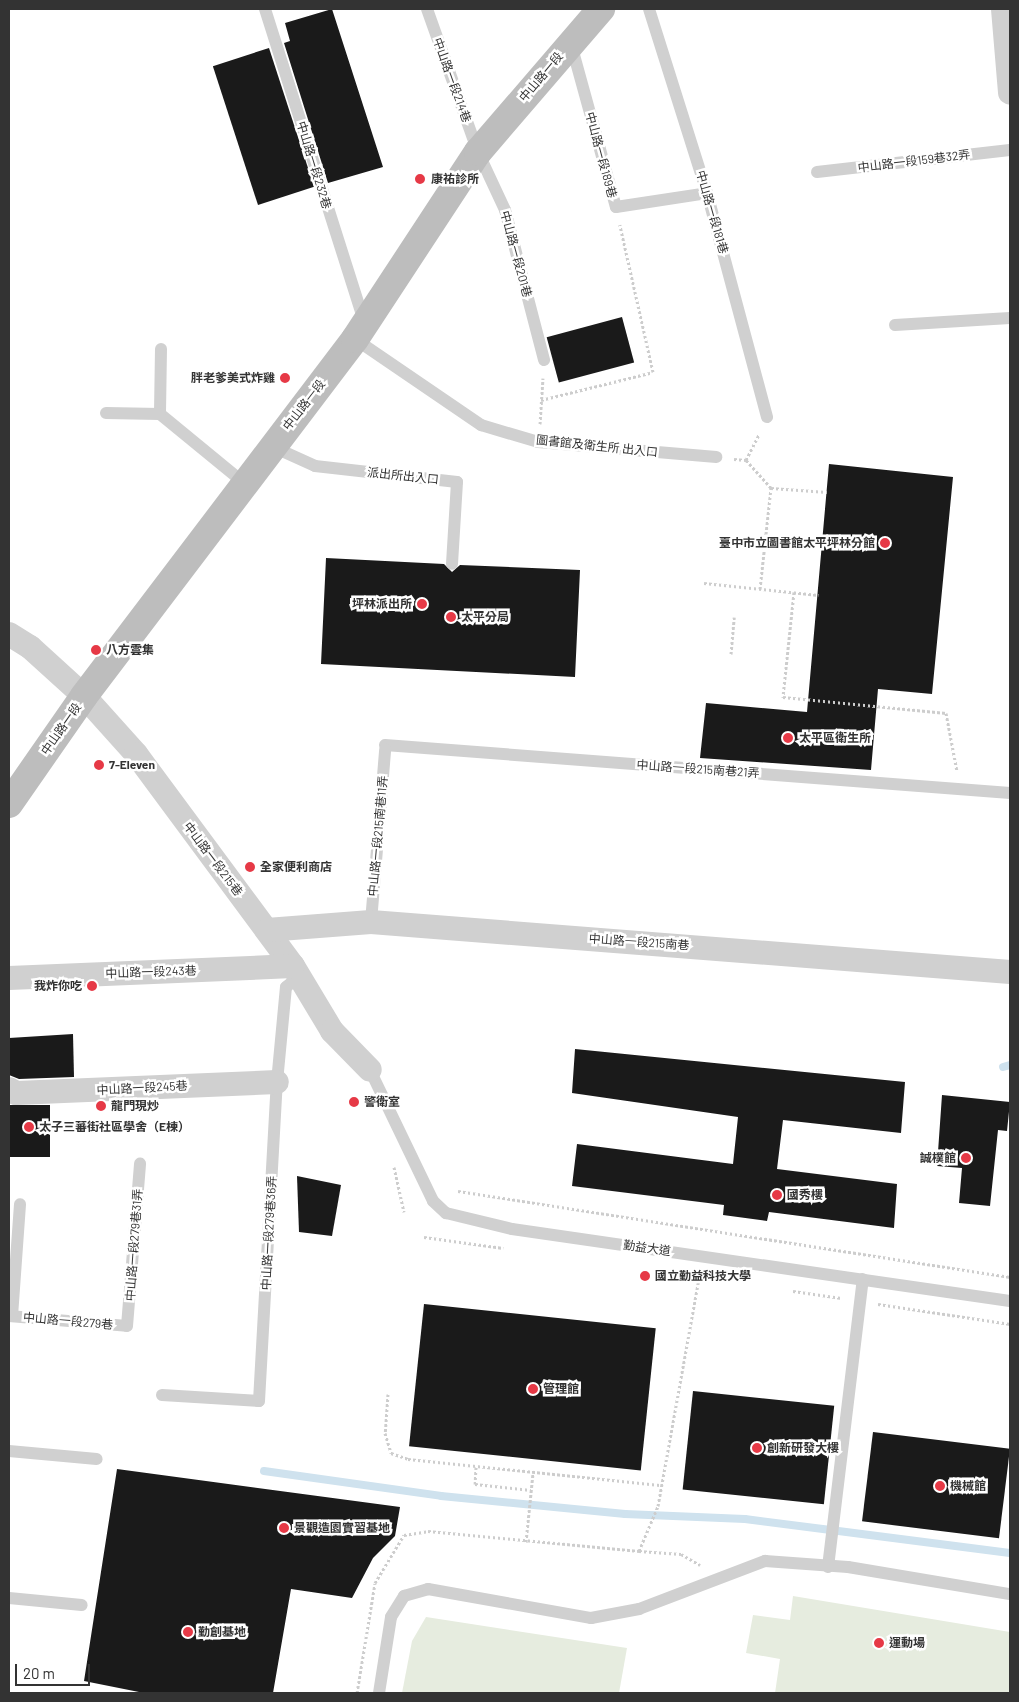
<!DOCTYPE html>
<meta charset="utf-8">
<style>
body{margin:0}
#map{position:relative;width:1019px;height:1702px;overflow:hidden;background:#fff;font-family:Barlow,"Noto Sans TC",sans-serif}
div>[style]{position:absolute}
.green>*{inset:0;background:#e6ecdf}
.stream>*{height:8px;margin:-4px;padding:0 4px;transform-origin:4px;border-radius:4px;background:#cfe2ee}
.building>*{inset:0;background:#1a1a1a;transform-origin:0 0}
.path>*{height:3px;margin-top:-1.5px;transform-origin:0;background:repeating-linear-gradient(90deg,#cdcdcd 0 2.5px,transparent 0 5px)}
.lane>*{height:12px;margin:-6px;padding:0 6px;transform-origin:6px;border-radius:6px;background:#d0d0d0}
.street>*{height:24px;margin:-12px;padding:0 12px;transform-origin:12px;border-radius:12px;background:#d0d0d0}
.secondary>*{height:28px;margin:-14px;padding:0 14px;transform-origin:14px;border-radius:14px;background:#bdbdbd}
.dots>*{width:14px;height:14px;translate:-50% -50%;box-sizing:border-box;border:2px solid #fff;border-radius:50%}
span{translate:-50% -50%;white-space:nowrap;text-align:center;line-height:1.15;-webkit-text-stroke:5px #fff;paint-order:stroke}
.street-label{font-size:12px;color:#333}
.poi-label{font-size:12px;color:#333;font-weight:700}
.left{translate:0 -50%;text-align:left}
.right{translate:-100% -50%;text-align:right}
.frame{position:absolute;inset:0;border:10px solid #333;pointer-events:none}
.scale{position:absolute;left:15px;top:1664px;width:75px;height:22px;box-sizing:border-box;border:2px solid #333;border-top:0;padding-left:6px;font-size:15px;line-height:18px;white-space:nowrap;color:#333;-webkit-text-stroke:4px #fff;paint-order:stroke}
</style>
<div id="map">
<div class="green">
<i style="clip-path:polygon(793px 1596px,1010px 1632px,1010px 1693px,775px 1693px,780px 1659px,746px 1653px,753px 1615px,790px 1620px)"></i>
<i style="clip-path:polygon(426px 1617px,627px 1648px,619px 1693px,402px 1693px,412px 1641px)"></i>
</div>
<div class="stream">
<i style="left:1003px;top:1067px;width:7px;rotate:-16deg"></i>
<i style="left:264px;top:1471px;width:179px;rotate:8deg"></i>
<i style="left:441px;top:1496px;width:185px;rotate:5.6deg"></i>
<i style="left:625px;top:1514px;width:120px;rotate:2.4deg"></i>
<i style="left:745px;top:1519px;width:267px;rotate:7.3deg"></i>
</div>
<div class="building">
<i style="clip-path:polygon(332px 9px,383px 167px,328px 183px,284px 43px,290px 41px,285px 23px)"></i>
<i style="left:269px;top:48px;width:146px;height:59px;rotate:72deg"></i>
<i style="left:622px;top:317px;width:47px;height:78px;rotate:75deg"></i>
<i style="clip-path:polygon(829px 464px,953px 477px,932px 694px,878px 689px,871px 770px,700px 758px,706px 703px,807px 712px)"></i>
<i style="clip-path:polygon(326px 558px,444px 564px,452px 572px,460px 565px,580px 570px,575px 677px,321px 664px)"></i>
<i style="clip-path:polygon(73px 1034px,74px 1077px,19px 1079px,9px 1075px,9px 1038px)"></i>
<i style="clip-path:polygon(575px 1049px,905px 1082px,901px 1133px,783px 1120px,777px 1169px,897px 1184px,894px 1228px,769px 1212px,767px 1221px,723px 1215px,724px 1205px,572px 1186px,577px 1144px,733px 1164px,738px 1117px,572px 1093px)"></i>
<i style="clip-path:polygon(942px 1095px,1010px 1102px,1007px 1131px,998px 1130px,990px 1206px,959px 1203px,962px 1168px,937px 1166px)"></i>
<i style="left:9px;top:1105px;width:41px;height:52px"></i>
<i style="clip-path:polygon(297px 1176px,341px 1185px,332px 1236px,299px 1232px)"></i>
<i style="left:424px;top:1304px;width:233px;height:143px;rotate:6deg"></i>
<i style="left:693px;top:1391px;width:142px;height:99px;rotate:6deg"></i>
<i style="left:873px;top:1432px;width:138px;height:90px;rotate:7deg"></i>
<i style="clip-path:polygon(117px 1469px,400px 1507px,395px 1536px,373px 1558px,352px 1598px,291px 1589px,273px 1693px,144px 1693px,84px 1681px)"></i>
</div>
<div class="path">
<i style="left:541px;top:400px;width:115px;rotate:-14deg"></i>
<i style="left:653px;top:372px;width:151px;rotate:-102.7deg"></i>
<i style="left:540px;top:424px;width:46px;rotate:-86.3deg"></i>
<i style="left:734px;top:459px;width:12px;rotate:5deg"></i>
<i style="left:746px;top:460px;width:38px;rotate:48deg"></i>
<i style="left:771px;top:488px;width:56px;rotate:4.1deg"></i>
<i style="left:746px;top:460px;width:29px;rotate:-63deg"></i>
<i style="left:704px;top:583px;width:115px;rotate:6deg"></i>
<i style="left:760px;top:589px;width:102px;rotate:-83.8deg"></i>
<i style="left:794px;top:592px;width:106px;rotate:96deg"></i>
<i style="left:783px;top:697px;width:164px;rotate:5.6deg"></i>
<i style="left:946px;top:713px;width:59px;rotate:79.3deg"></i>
<i style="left:731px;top:654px;width:37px;rotate:-85deg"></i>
<i style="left:394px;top:1167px;width:46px;rotate:77.5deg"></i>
<i style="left:458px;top:1191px;width:559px;rotate:8.86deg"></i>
<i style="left:424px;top:1237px;width:80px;rotate:7.9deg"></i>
<i style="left:793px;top:1291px;width:49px;rotate:8.1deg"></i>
<i style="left:878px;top:1304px;width:134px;rotate:8.6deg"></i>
<i style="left:388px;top:1394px;width:39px;rotate:94deg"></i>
<i style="left:385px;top:1433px;width:21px;rotate:73deg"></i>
<i style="left:391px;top:1453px;width:18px;rotate:19deg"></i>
<i style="left:408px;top:1459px;width:253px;rotate:5.9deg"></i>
<i style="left:476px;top:1467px;width:17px;rotate:93deg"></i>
<i style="left:475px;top:1484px;width:56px;rotate:6.1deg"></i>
<i style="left:526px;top:1542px;width:69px;rotate:-84.2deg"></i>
<i style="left:639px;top:1551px;width:42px;rotate:4.1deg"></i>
<i style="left:681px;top:1554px;width:22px;rotate:30deg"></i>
<i style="left:357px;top:1693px;width:111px;rotate:-80.7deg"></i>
<i style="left:375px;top:1583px;width:56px;rotate:-58.9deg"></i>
<i style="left:404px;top:1535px;width:24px;rotate:-9deg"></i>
<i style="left:428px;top:1531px;width:212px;rotate:5.4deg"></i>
<i style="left:639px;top:1551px;width:49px;rotate:-67.1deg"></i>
<i style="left:658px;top:1506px;width:233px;rotate:-79.8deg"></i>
</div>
<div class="lane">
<i style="left:265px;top:9px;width:328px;rotate:72.4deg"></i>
<i style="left:427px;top:9px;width:152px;rotate:70.4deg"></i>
<i style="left:478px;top:152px;width:64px;rotate:65deg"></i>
<i style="left:505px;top:210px;width:155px;rotate:75.4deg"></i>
<i style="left:649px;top:9px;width:193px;rotate:72.5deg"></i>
<i style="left:707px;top:193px;width:232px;rotate:75deg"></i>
<i style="left:571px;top:44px;width:169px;rotate:74.6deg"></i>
<i style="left:616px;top:207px;width:92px;rotate:-8.7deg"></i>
<i style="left:817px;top:172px;width:194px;rotate:-6.5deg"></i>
<i style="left:895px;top:325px;width:115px;rotate:-3.5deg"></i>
<i style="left:355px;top:339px;width:153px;rotate:34.3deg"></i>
<i style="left:481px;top:425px;width:59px;rotate:16.6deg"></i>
<i style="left:538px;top:442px;width:179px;rotate:4.8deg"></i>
<i style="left:161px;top:349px;width:65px;rotate:90.9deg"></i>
<i style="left:160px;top:414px;width:109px;rotate:39.4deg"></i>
<i style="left:106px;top:413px;width:54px;rotate:1.1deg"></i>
<i style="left:271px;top:446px;width:48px;rotate:24.4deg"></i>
<i style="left:315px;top:466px;width:143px;rotate:6.4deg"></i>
<i style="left:457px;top:482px;width:82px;rotate:93.5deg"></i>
<i style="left:385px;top:745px;width:627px;rotate:4.39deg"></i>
<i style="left:371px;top:922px;width:173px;rotate:-85.3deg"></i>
<i style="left:370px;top:1070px;width:145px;rotate:64.3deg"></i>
<i style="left:433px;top:1201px;width:18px;rotate:43deg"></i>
<i style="left:446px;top:1213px;width:68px;rotate:13.6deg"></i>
<i style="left:512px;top:1229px;width:503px;rotate:8.23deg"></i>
<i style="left:9px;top:1316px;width:118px;rotate:4.8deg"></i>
<i style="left:127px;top:1326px;width:163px;rotate:-85.4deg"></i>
<i style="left:12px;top:1316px;width:112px;rotate:-85.9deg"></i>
<i style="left:162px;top:1395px;width:97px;rotate:3.5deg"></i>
<i style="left:259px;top:1401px;width:320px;rotate:-86.8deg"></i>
<i style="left:277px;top:1082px;width:95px;rotate:-84.6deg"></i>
<i style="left:286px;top:987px;width:18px;rotate:-38deg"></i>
<i style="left:9px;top:1451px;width:88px;rotate:5.2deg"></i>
<i style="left:828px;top:1567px;width:290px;rotate:-83.1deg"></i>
<i style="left:9px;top:1598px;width:73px;rotate:5.5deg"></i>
<i style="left:379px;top:1693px;width:77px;rotate:-81deg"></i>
<i style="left:391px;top:1617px;width:25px;rotate:-58deg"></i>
<i style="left:404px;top:1596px;width:25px;rotate:-16deg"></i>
<i style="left:428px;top:1589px;width:166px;rotate:10.1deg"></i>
<i style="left:591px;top:1618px;width:49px;rotate:-10.6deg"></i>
<i style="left:639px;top:1609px;width:135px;rotate:-20.9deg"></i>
<i style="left:765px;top:1561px;width:83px;rotate:4.1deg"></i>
<i style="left:848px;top:1567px;width:164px;rotate:9.5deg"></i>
</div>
<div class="street">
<i style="left:1003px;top:9px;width:84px;rotate:85.2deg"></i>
<i style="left:9px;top:634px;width:25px;rotate:32deg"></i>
<i style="left:30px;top:647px;width:73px;rotate:42.2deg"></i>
<i style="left:84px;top:696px;width:78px;rotate:48.1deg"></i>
<i style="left:136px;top:754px;width:264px;rotate:53.5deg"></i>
<i style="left:293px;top:966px;width:76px;rotate:59deg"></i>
<i style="left:332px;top:1031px;width:54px;rotate:45.7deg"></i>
<i style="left:267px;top:930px;width:104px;rotate:-4.4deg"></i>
<i style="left:371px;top:922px;width:641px;rotate:4.47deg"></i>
<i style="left:9px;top:978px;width:284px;rotate:-2.4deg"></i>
<i style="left:9px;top:1089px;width:8px;rotate:30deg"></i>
<i style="left:16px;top:1093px;width:261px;rotate:-2.4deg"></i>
</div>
<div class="secondary">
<i style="left:9px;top:804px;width:131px;rotate:-55.2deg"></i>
<i style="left:84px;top:696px;width:448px;rotate:-52.8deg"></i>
<i style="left:355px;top:339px;width:224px;rotate:-56.7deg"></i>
<i style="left:478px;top:152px;width:189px;rotate:-49.3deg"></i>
</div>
<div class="dots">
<i style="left:420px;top:179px;background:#e63946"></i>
<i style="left:285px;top:378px;background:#e63946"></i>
<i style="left:885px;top:543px;background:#e63946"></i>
<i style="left:422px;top:604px;background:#e63946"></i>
<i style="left:451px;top:617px;background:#e63946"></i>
<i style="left:96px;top:650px;background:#e63946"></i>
<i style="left:788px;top:738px;background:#e63946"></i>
<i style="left:99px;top:765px;background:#e63946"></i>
<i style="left:250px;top:867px;background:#e63946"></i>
<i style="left:92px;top:986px;background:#e63946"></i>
<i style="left:354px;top:1102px;background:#e63946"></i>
<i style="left:101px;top:1106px;background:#e63946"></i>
<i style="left:29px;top:1127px;background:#e63946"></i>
<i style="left:966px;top:1158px;background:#e63946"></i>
<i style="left:777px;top:1195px;background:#e63946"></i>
<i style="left:645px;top:1276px;background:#e63946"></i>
<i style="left:533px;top:1389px;background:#e63946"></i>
<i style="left:757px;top:1448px;background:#e63946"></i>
<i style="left:940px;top:1486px;background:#e63946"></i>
<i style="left:284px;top:1528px;background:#e63946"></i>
<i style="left:188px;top:1632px;background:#e63946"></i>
<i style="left:879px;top:1643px;background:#e63946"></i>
</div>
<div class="street-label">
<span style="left:541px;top:77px;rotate:-50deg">中山路一段</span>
<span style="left:452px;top:80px;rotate:70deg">中山路一段214巷</span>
<span style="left:601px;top:155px;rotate:75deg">中山路一段189巷</span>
<span style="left:914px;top:161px;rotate:-7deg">中山路一段159巷32弄</span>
<span style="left:314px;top:165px;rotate:73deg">中山路一段232巷</span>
<span style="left:712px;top:212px;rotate:74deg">中山路一段181巷</span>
<span style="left:516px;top:254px;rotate:75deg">中山路一段201巷</span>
<span style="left:304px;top:405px;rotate:-52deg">中山路一段</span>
<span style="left:597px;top:446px;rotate:6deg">圖書館及衛生所 出入口</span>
<span style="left:403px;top:476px;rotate:6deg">派出所出入口</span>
<span style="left:61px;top:729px;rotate:-55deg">中山路一段</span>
<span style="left:698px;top:769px;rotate:4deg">中山路一段215南巷21弄</span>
<span style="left:378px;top:836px;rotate:-85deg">中山路一段215南巷11弄</span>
<span style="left:213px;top:859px;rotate:53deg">中山路一段215巷</span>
<span style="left:639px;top:942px;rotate:4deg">中山路一段215南巷</span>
<span style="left:151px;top:972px;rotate:-2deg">中山路一段243巷</span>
<span style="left:142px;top:1088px;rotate:-3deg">中山路一段245巷</span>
<span style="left:269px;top:1233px;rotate:-87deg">中山路一段279巷36弄</span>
<span style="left:134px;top:1245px;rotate:-86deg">中山路一段279巷31弄</span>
<span style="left:647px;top:1248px;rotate:8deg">勤益大道</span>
<span style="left:68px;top:1321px;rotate:5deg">中山路一段279巷</span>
</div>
<div class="poi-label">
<span class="left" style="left:431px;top:179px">康祐診所</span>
<span class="right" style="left:275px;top:378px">胖老爹美式炸雞</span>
<span class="right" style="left:875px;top:543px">臺中市立圖書館太平坪林分館</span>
<span class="right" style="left:412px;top:604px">坪林派出所</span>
<span class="left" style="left:461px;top:617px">太平分局</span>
<span class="left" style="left:106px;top:650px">八方雲集</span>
<span class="left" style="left:799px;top:738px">太平區衛生所</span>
<span class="left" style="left:109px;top:765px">7-Eleven</span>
<span class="left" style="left:260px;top:867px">全家便利商店</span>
<span class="right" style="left:82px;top:986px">我炸你吃</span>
<span class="left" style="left:364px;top:1102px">警衛室</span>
<span class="left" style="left:111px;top:1106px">龍門現炒</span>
<span class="left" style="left:39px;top:1127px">太子三蕃街社區學舍（E棟）</span>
<span class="right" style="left:956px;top:1158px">誠樸館</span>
<span class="left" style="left:787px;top:1195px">國秀樓</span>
<span class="left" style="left:655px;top:1276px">國立勤益科技大學</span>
<span class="left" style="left:543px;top:1389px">管理館</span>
<span class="left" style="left:767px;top:1448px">創新研發大樓</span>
<span class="left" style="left:950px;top:1486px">機械館</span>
<span class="left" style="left:294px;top:1528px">景觀造園實習基地</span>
<span class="left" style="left:198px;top:1632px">勤創基地</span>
<span class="left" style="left:889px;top:1643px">運動場</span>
</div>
<div class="frame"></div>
<div class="scale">20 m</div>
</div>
